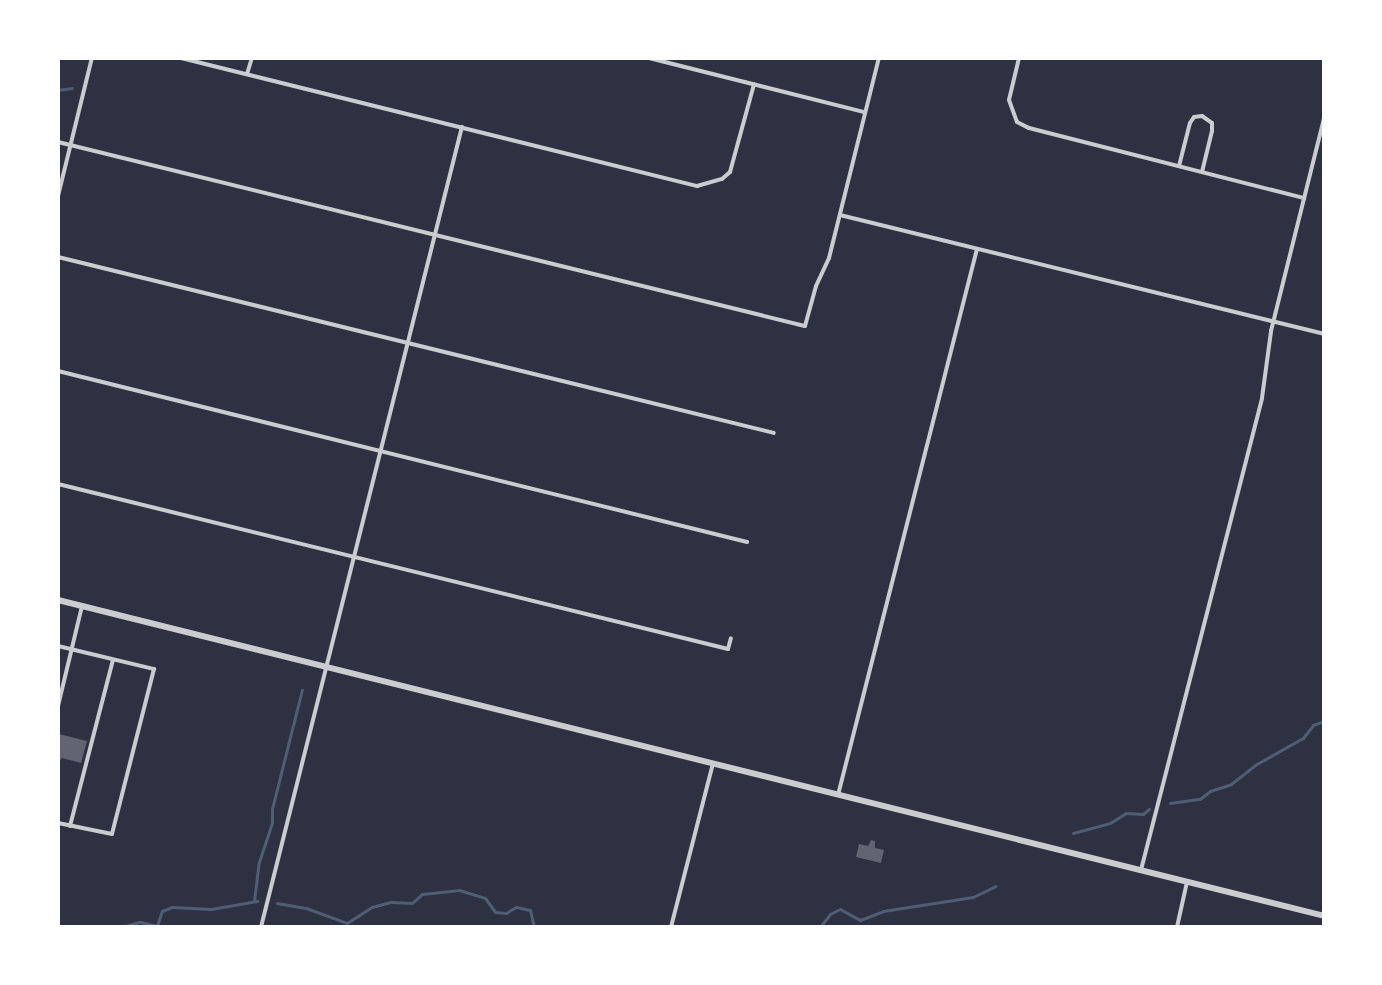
<!DOCTYPE html>
<style>
body{margin:0}
#map{position:relative;width:1382px;height:985px;overflow:hidden;background:#2d3142;font-family:"Nunito Sans",sans-serif}
div>[style]{position:absolute}
.stream>*{height:3px;margin:-1.5px;padding:0 1.5px;transform-origin:1.5px;border-radius:1.5px;background:#4f5d75}
.building>*{inset:0;background:#626471}
.minor>*{height:4px;margin:-2px;padding:0 2px;transform-origin:2px;border-radius:2px;background:#caccd0}
.tertiary>*{height:6px;margin:-3px;padding:0 3px;transform-origin:3px;border-radius:3px;background:#caccd0}
span{translate:-50% -50%;white-space:nowrap;text-align:center;line-height:1.15;-webkit-text-stroke:6px #fff;paint-order:stroke}
.frame{position:absolute;inset:0;border:60px solid #fff;pointer-events:none}
</style>
<div id="map">
<div class="stream">
<i style="left:58px;top:90px;width:14px;rotate:-8deg"></i>
<i style="left:1170px;top:803px;width:30px;rotate:-8deg"></i>
<i style="left:1200px;top:799px;width:13px;rotate:-39deg"></i>
<i style="left:1210px;top:791px;width:22px;rotate:-18deg"></i>
<i style="left:1231px;top:784px;width:31px;rotate:-38deg"></i>
<i style="left:1255px;top:765px;width:55px;rotate:-29.4deg"></i>
<i style="left:1303px;top:738px;width:16px;rotate:-52deg"></i>
<i style="left:1313px;top:725px;width:12px;rotate:-20deg"></i>
<i style="left:1073px;top:833px;width:38px;rotate:-15deg"></i>
<i style="left:1110px;top:823px;width:19px;rotate:-32deg"></i>
<i style="left:1126px;top:813px;width:17px;rotate:3deg"></i>
<i style="left:1143px;top:814px;width:8px;rotate:-40deg"></i>
<i style="left:254px;top:901px;width:39px;rotate:-83deg"></i>
<i style="left:259px;top:862px;width:41px;rotate:-71.6deg"></i>
<i style="left:272px;top:823px;width:14px;rotate:-90deg"></i>
<i style="left:272px;top:809px;width:123px;rotate:-75.9deg"></i>
<i style="left:277px;top:903px;width:29px;rotate:10deg"></i>
<i style="left:306px;top:908px;width:44px;rotate:20.1deg"></i>
<i style="left:347px;top:923px;width:30px;rotate:-33deg"></i>
<i style="left:372px;top:907px;width:20px;rotate:-15deg"></i>
<i style="left:391px;top:902px;width:21px;rotate:3deg"></i>
<i style="left:412px;top:903px;width:13px;rotate:-42deg"></i>
<i style="left:422px;top:894px;width:37px;rotate:-6deg"></i>
<i style="left:459px;top:890px;width:27px;rotate:17deg"></i>
<i style="left:485px;top:898px;width:17px;rotate:54deg"></i>
<i style="left:495px;top:912px;width:11px;rotate:5deg"></i>
<i style="left:506px;top:913px;width:12px;rotate:-31deg"></i>
<i style="left:516px;top:907px;width:14px;rotate:12deg"></i>
<i style="left:530px;top:910px;width:17px;rotate:77deg"></i>
<i style="left:121px;top:927px;width:20px;rotate:-15deg"></i>
<i style="left:140px;top:922px;width:17px;rotate:13deg"></i>
<i style="left:157px;top:926px;width:16px;rotate:-72deg"></i>
<i style="left:162px;top:911px;width:11px;rotate:-22deg"></i>
<i style="left:172px;top:907px;width:39px;rotate:3deg"></i>
<i style="left:211px;top:909px;width:47px;rotate:-9.9deg"></i>
<i style="left:820px;top:927px;width:16px;rotate:-52deg"></i>
<i style="left:830px;top:914px;width:11px;rotate:-27deg"></i>
<i style="left:840px;top:909px;width:23px;rotate:29deg"></i>
<i style="left:860px;top:920px;width:25px;rotate:-21deg"></i>
<i style="left:883px;top:911px;width:91px;rotate:-8.8deg"></i>
<i style="left:973px;top:897px;width:25px;rotate:-26deg"></i>
</div>
<div class="building">
<i style="clip-path:polygon(59px 734px,87px 741px,81px 763px,62px 758px,58px 763px)"></i>
<i style="clip-path:polygon(871px 840px,875px 841px,875px 848px,884px 850px,881px 863px,856px 857px,859px 844px,868px 846px)"></i>
</div>
<div class="minor">
<i style="left:181px;top:58px;width:532px;rotate:13.93deg"></i>
<i style="left:697px;top:186px;width:26px;rotate:-16deg"></i>
<i style="left:722px;top:179px;width:11px;rotate:-41deg"></i>
<i style="left:730px;top:172px;width:91px;rotate:-74.7deg"></i>
<i style="left:649px;top:58px;width:222px;rotate:14.1deg"></i>
<i style="left:1019px;top:58px;width:43px;rotate:103.4deg"></i>
<i style="left:1009px;top:100px;width:23px;rotate:70deg"></i>
<i style="left:1017px;top:122px;width:13px;rotate:27deg"></i>
<i style="left:1029px;top:128px;width:284px;rotate:14.3deg"></i>
<i style="left:247px;top:74px;width:17px;rotate:-73deg"></i>
<i style="left:58px;top:142px;width:769px;rotate:13.84deg"></i>
<i style="left:805px;top:326px;width:41px;rotate:-74.6deg"></i>
<i style="left:816px;top:286px;width:31px;rotate:-65deg"></i>
<i style="left:829px;top:258px;width:206px;rotate:-76deg"></i>
<i style="left:1179px;top:166px;width:44px;rotate:-75.7deg"></i>
<i style="left:1190px;top:123px;width:7px;rotate:-56deg"></i>
<i style="left:1194px;top:117px;width:8px;rotate:-7deg"></i>
<i style="left:1202px;top:116px;width:12px;rotate:35deg"></i>
<i style="left:1212px;top:123px;width:8px;rotate:90deg"></i>
<i style="left:1212px;top:131px;width:42px;rotate:103.7deg"></i>
<i style="left:58px;top:196px;width:142px;rotate:-76.2deg"></i>
<i style="left:840px;top:215px;width:498px;rotate:13.8deg"></i>
<i style="left:58px;top:257px;width:737px;rotate:13.81deg"></i>
<i style="left:58px;top:371px;width:710px;rotate:13.94deg"></i>
<i style="left:58px;top:484px;width:690px;rotate:13.83deg"></i>
<i style="left:728px;top:649px;width:11px;rotate:-75deg"></i>
<i style="left:58px;top:646px;width:99px;rotate:13.5deg"></i>
<i style="left:154px;top:669px;width:170px;rotate:104.3deg"></i>
<i style="left:112px;top:834px;width:55px;rotate:-168.5deg"></i>
<i style="left:58px;top:706px;width:103px;rotate:-76.5deg"></i>
<i style="left:838px;top:795px;width:563px;rotate:-75.72deg"></i>
<i style="left:70px;top:826px;width:171px;rotate:-75.5deg"></i>
<i style="left:1141px;top:870px;width:487px;rotate:-75.6deg"></i>
<i style="left:1262px;top:398px;width:68px;rotate:-82.3deg"></i>
<i style="left:1271px;top:331px;width:219px;rotate:-76deg"></i>
<i style="left:261px;top:927px;width:825px;rotate:-75.9deg"></i>
<i style="left:671px;top:927px;width:168px;rotate:-75.6deg"></i>
<i style="left:1177px;top:927px;width:46px;rotate:-77.5deg"></i>
</div>
<div class="tertiary">
<i style="left:58px;top:600px;width:1305px;rotate:14.01deg"></i>
</div>
<div class="frame"></div>
</div>
